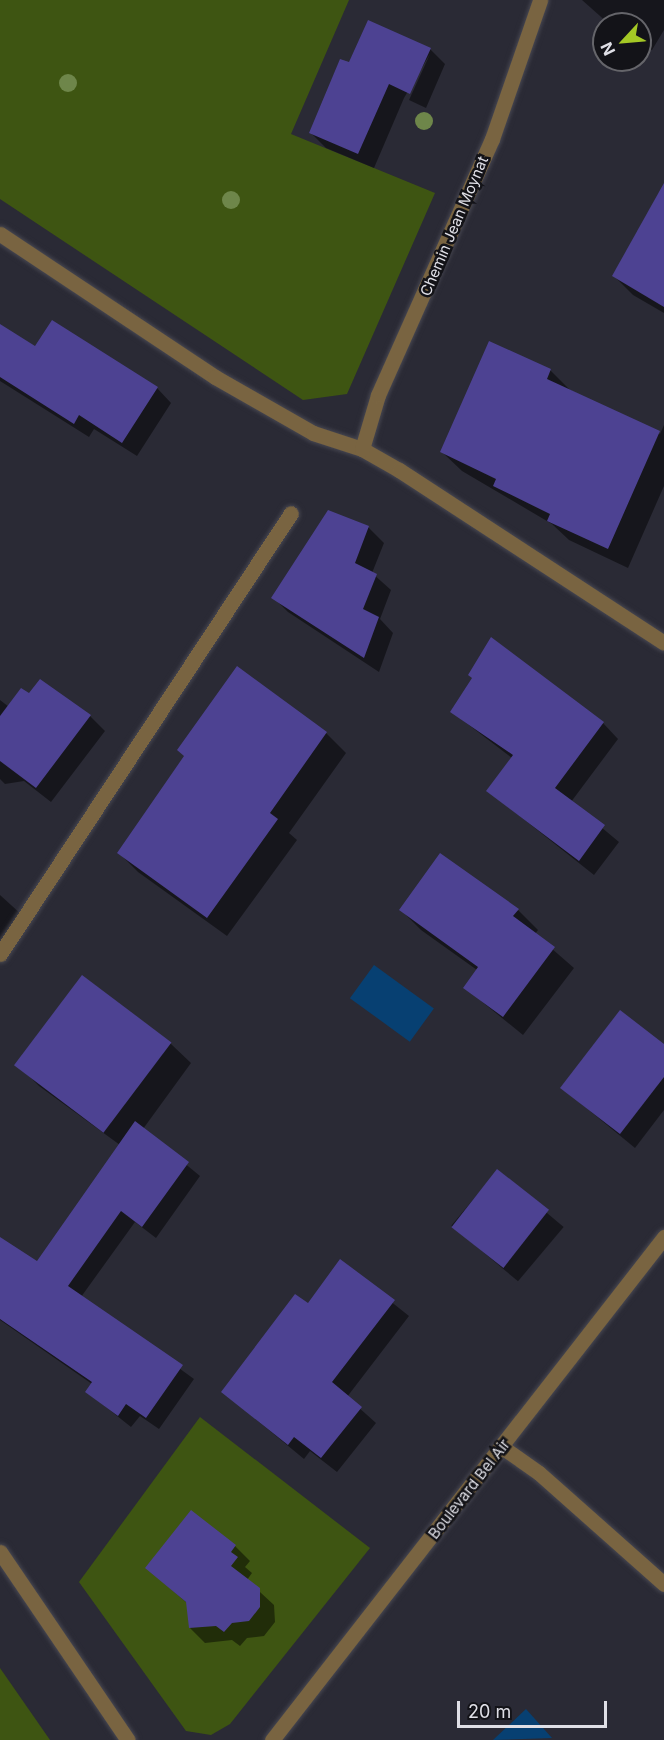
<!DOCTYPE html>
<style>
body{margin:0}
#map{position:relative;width:664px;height:1740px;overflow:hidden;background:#2a2a35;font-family:Inter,sans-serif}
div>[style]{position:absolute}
.green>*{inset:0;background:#3e5512}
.water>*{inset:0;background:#074072;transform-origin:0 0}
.shadow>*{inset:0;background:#0007;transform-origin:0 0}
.building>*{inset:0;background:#4d4292;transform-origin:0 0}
.roads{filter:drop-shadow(0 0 2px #474751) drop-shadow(0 0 2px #474751)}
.service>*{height:15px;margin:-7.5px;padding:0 7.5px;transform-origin:7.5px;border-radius:7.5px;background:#796441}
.minor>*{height:15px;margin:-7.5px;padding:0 7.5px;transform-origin:7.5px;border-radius:7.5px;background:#796441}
.tertiary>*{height:15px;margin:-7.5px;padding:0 7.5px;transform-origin:7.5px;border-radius:7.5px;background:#796441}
.trees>*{width:18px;height:18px;margin:-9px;border-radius:50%;background:#6e864a}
span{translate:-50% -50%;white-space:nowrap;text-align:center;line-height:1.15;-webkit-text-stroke:5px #131318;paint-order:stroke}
.street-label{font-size:15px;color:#dfdfe6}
.north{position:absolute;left:592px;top:12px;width:60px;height:60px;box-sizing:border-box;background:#131318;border:2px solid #65656a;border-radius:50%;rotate:244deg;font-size:16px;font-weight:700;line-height:24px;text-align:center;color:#dfdfe6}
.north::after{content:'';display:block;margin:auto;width:21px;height:27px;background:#a4c825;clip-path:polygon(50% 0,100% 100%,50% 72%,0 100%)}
.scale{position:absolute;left:457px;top:1701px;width:150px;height:27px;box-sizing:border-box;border:3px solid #dfdfe6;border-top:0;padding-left:8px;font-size:18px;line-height:21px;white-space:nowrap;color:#dfdfe6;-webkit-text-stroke:4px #131318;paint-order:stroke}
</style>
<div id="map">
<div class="green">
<i style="clip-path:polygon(0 0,349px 0,291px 134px,435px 193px,347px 394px,303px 400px,0 199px)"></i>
<i style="clip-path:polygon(200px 1417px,370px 1548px,230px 1724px,211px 1735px,186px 1731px,79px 1582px)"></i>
<i style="clip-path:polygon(0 1668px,50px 1740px,0 1740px)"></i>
</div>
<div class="water">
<i style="left:374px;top:965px;width:74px;height:41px;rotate:36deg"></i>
<i style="clip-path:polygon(526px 1709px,552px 1738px,493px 1740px)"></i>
</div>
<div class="shadow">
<i style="clip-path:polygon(582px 0,664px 0,664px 30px,652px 50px,640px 43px,640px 24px,609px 24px)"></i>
<i style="clip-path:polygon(430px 49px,445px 64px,426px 108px,409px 100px,430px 54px,404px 98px,374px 168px,326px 148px,311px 133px,350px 64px)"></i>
<i style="clip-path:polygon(664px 189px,664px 313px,633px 295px,614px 276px)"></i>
<i style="clip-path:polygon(0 343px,36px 348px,157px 388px,171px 403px,137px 456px,94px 429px,89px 437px,0 381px)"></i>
<i style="clip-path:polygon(550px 370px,570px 390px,660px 434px,664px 425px,664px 486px,628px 568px,569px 540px,552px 524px,462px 471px,442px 452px)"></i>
<i style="clip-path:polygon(328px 511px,369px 528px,384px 543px,372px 573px,391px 590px,380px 619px,393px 633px,379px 672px,288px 612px,273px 597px)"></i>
<i style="clip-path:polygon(238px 668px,326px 733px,346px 753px,289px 833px,297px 840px,227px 936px,138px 872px,119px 853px,185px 757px)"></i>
<i style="clip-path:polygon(29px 695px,90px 716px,105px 731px,51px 802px,24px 781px,5px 784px,0 779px,0 700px,9px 707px)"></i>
<i style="clip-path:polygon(452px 712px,603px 723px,618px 739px,571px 802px,619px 842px,594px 875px,488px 791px,512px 758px)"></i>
<i style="clip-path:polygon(440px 855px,518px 910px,538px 930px,535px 934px,574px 968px,523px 1035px,465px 988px,477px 970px,421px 930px,401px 910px)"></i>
<i style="clip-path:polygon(0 895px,22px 915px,0 949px)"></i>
<i style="clip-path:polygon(82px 977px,171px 1044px,191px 1063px,143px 1129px,200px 1176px,156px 1238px,135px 1222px,81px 1297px,194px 1379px,159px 1429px,140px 1416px,131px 1427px,87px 1392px,92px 1384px,0 1320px,0 1239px,37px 1263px,120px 1145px,39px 1086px,19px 1066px)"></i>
<i style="clip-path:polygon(664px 1046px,664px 1110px,635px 1148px,562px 1088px)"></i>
<i style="left:497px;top:1171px;width:87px;height:71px;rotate:40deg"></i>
<i style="clip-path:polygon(340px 1261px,409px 1316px,347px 1397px,376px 1423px,337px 1472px,310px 1451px,304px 1459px,223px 1392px,308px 1305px)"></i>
<i style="clip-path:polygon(235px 1546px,250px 1561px,245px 1567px,252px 1573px,247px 1580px,274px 1605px,275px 1622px,264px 1636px,247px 1638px,240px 1646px,232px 1640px,205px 1643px,190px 1628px,188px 1604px,147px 1568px)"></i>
</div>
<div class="building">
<i style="clip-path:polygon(368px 20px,431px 48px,410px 94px,389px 84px,358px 154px,309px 133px,340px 59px,349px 62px)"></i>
<i style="clip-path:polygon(664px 183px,664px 307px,612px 276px)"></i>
<i style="clip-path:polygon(52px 320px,158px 387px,122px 443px,79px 415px,74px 424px,0 377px,0 324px,35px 346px)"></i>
<i style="clip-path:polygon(489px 341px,551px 369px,547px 379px,660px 431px,608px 549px,547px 521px,550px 514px,493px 486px,496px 479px,440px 452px)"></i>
<i style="clip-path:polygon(328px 510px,369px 526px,355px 563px,377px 574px,363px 609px,379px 617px,364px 658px,271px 598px)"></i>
<i style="clip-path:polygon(491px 637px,604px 722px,555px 788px,605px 825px,579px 861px,486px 791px,513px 755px,450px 712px,472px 678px,468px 675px)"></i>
<i style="clip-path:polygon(237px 666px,327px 732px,270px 813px,278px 819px,207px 918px,117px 853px,184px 756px,177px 750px)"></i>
<i style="clip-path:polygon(40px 679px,91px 715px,36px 788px,0 761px,0 716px,21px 688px,29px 693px)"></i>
<i style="clip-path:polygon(440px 853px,519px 909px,513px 916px,555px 947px,503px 1017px,463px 988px,478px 967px,399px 910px)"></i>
<i style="left:82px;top:975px;width:112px;height:113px;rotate:37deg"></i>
<i style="clip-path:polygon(620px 1010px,664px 1044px,664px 1077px,620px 1134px,560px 1088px)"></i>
<i style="clip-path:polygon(135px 1121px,189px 1162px,142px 1227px,121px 1211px,68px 1286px,183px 1365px,146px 1418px,126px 1404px,118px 1416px,85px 1392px,92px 1382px,0 1319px,0 1237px,37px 1261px)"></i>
<i style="left:497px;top:1169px;width:66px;height:74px;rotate:38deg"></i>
<i style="clip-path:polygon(340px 1259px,395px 1300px,332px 1382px,362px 1407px,321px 1458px,294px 1437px,288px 1445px,221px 1392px,295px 1294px,308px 1303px)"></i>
<i style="clip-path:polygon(191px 1510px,236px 1545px,231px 1552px,238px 1557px,231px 1566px,260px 1588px,260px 1607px,249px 1621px,232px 1623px,224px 1632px,216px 1626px,189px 1628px,186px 1602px,145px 1568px)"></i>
</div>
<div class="roads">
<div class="service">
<i style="left:0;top:954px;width:528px;rotate:-56.58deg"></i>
</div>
<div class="minor">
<i style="left:0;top:234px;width:258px;rotate:33.6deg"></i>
<i style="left:215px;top:377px;width:113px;rotate:29.7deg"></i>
<i style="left:313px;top:433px;width:52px;rotate:18.1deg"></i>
<i style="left:362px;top:449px;width:43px;rotate:29.6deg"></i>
<i style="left:399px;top:470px;width:316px;rotate:33.1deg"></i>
<i style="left:362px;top:449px;width:56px;rotate:-73.5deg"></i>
<i style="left:378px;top:395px;width:280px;rotate:-66deg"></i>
<i style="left:492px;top:139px;width:147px;rotate:-70.9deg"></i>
<i style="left:502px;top:1447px;width:45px;rotate:35.1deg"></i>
<i style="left:539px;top:1473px;width:167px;rotate:41.6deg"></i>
<i style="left:272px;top:1740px;width:638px;rotate:-52.07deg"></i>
</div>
<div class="tertiary">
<i style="left:0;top:1552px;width:227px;rotate:55.8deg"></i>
</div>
</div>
<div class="trees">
<i style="left:68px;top:83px"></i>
<i style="left:424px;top:121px"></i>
<i style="left:231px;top:200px"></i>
</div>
<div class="street-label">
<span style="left:454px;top:226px;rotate:-67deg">Chemin Jean Moynat</span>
<span style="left:469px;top:1489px;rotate:-52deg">Boulevard Bel Air</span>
</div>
<div class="north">N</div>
<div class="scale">20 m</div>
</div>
